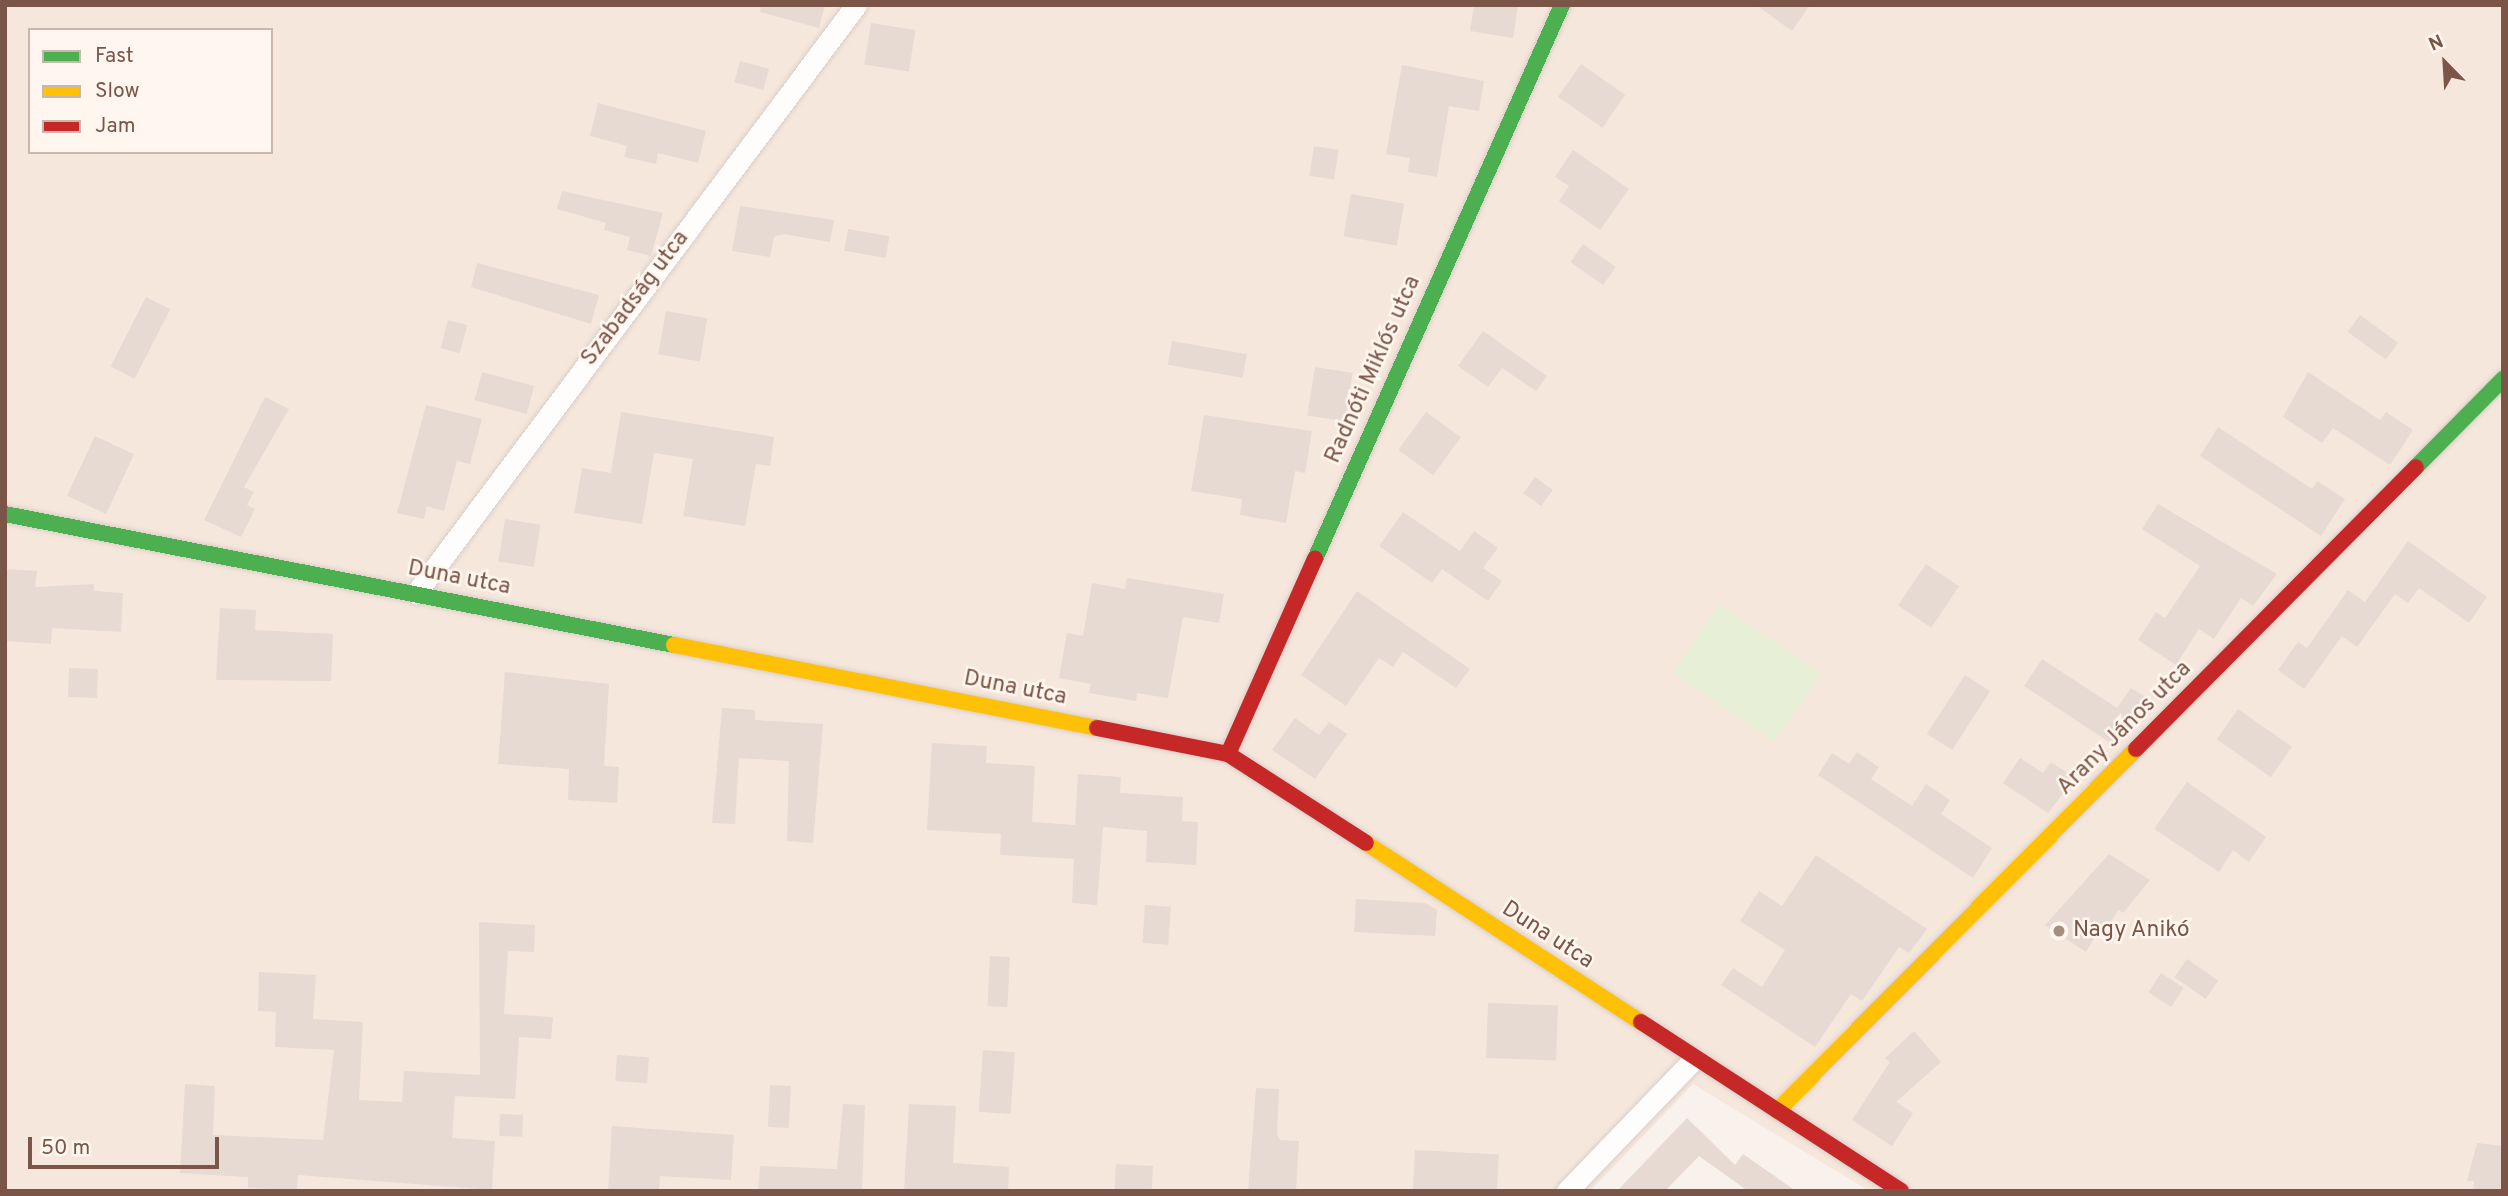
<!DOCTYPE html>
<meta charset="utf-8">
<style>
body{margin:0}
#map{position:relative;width:2508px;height:1196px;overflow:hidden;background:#f9f2ec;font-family:Overpass,sans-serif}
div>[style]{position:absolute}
.residential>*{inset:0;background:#f6e7dc}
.green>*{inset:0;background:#e7f0d6;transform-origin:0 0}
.building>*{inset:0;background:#e6dad3;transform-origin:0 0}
.roads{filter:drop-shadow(0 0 2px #d8cec8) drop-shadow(0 0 2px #d8cec8)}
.street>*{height:21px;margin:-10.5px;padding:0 10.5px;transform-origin:10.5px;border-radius:10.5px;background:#fefdfc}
.fast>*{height:16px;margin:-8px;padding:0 8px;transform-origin:8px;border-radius:8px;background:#4caf50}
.slow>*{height:16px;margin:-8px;padding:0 8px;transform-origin:8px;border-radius:8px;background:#ffc107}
.jam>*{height:16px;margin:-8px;padding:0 8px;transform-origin:8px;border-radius:8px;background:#c62828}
.dots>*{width:19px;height:19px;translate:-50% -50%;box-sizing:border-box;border:4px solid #fff7ef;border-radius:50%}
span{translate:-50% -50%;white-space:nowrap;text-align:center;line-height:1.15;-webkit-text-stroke:5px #fff7ef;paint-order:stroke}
.street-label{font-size:23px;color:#7b5548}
.poi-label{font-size:23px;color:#7b5548}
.left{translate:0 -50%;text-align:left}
.frame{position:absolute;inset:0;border:7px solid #7b5548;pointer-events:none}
.legend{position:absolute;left:28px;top:28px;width:245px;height:126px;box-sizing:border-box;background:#fff7ef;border:2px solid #cab6ac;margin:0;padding:9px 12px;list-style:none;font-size:21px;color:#7b5548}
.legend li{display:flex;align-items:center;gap:14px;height:35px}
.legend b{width:35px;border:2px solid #cab6ac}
.north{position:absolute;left:2410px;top:28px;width:70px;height:70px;-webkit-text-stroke:5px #fff7ef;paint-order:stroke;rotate:336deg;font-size:19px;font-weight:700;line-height:28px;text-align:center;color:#7b5548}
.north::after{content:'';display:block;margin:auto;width:24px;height:32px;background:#7b5548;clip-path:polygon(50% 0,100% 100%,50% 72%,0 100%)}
.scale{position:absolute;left:28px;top:1137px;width:191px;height:32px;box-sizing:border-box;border:4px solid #7b5548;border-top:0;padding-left:9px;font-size:21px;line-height:24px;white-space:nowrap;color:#7b5548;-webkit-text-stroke:5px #fff7ef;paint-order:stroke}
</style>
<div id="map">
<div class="residential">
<i style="clip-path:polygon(evenodd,5px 5px,2503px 5px,2503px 1191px,1869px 1191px,1693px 1084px,1590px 1191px,5px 1191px,5px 5px,30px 30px,271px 30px,271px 152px,30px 152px,30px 30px)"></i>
</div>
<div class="green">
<i style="left:1719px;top:604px;width:123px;height:83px;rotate:34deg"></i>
</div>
<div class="building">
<i style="clip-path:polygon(761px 5px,825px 5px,819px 28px,760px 12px)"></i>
<i style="clip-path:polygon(1474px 5px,1518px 5px,1513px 38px,1470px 31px)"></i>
<i style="clip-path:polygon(1756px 5px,1810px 5px,1792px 31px)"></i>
<i style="left:871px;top:23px;width:45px;height:42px;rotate:9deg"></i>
<i style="left:740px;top:61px;width:30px;height:22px;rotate:15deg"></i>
<i style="left:1581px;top:64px;width:54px;height:40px;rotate:35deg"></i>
<i style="clip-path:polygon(1402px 65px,1484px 81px,1479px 111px,1449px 106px,1437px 177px,1408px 172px,1410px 158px,1386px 154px)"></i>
<i style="clip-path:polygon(598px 103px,706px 131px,698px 163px,658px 153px,656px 164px,624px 157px,627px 146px,590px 136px)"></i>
<i style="left:1314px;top:146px;width:25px;height:30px;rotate:9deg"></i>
<i style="clip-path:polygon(1573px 150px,1629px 189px,1600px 230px,1559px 201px,1569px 186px,1555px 177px)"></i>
<i style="clip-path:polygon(562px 191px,663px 213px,651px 256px,627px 250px,630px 237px,604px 230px,606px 223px,557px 209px)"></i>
<i style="left:1351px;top:194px;width:54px;height:43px;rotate:10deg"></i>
<i style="clip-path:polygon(740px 206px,834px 220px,830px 242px,783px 234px,774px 237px,770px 257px,732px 251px)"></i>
<i style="left:848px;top:229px;width:42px;height:22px;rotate:10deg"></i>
<i style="left:1583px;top:244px;width:40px;height:22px;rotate:35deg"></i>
<i style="clip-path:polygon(477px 263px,599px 295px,591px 324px,471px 287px)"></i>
<i style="left:146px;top:297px;width:27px;height:78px;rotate:27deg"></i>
<i style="left:666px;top:311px;width:42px;height:44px;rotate:10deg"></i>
<i style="left:2360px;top:315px;width:47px;height:21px;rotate:36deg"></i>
<i style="left:448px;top:320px;width:20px;height:29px;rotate:15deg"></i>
<i style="clip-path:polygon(1483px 331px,1547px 376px,1536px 391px,1502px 368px,1488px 387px,1458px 366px)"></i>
<i style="left:1172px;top:341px;width:76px;height:24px;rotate:10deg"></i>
<i style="left:1315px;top:367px;width:38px;height:49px;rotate:9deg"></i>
<i style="left:482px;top:372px;width:54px;height:29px;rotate:15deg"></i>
<i style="clip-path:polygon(2308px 372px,2380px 420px,2386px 412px,2413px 430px,2390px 465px,2333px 428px,2322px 443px,2283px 417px)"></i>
<i style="clip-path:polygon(265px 397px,289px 409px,244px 487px,254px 492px,247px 505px,255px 509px,241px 537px,204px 520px)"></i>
<i style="clip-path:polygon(426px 405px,482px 419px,470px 464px,457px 461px,444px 511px,427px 506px,424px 519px,397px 513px)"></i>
<i style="clip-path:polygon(621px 412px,774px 437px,770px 466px,756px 464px,745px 526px,683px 516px,693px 459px,654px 453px,642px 524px,574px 513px,582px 468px,611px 473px)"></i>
<i style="left:1426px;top:412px;width:43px;height:47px;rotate:36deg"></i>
<i style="clip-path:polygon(1204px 415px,1312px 431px,1305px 473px,1295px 471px,1286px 523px,1240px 515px,1242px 499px,1191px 491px)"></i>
<i style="clip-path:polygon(2218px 427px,2312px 489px,2317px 481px,2345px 499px,2321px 536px,2200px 456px)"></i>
<i style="left:95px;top:436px;width:43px;height:66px;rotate:25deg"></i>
<i style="left:1535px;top:477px;width:22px;height:20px;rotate:36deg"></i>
<i style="clip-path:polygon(2158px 504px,2277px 574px,2253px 606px,2241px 598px,2214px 639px,2199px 629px,2176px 665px,2138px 640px,2156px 612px,2165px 618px,2200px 566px,2142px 529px)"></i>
<i style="clip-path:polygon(1403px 512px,1460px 551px,1474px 531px,1498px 548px,1483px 568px,1502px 581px,1488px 601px,1442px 569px,1432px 583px,1379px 546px)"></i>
<i style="left:505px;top:519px;width:36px;height:43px;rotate:9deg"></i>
<i style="clip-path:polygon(2408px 541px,2487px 597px,2469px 623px,2419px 588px,2408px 603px,2395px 594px,2357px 647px,2342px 636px,2304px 689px,2278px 670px,2298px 642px,2307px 648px,2348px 590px,2365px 602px)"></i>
<i style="left:1926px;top:564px;width:40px;height:50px;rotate:34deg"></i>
<i style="clip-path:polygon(5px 569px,37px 571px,35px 587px,94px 584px,94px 591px,123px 593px,121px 632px,52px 628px,51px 644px,5px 641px)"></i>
<i style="clip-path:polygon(1127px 578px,1224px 594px,1219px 623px,1183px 617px,1168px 698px,1137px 693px,1136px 701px,1089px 693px,1091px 684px,1059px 678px,1067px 633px,1083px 636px,1092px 583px,1125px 589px)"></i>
<i style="clip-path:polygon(1357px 591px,1470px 669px,1456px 688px,1403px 652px,1393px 667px,1379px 658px,1346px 706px,1301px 675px)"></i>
<i style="clip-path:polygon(220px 608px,256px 610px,255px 630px,333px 634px,331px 681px,216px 680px)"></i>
<i style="clip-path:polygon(2042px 659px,2117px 708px,2131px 688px,2147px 698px,2115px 746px,2024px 686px)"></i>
<i style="left:69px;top:668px;width:29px;height:29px;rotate:2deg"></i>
<i style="clip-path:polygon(505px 672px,609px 684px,604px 766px,619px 767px,617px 803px,568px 800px,569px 769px,498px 764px)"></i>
<i style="left:1965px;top:675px;width:30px;height:70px;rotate:33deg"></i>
<i style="clip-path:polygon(722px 708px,755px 710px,755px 720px,823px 724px,813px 843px,787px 841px,789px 761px,739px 758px,735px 824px,712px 823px)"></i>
<i style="left:2238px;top:709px;width:66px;height:37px;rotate:35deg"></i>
<i style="clip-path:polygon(1295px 718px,1319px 735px,1329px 722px,1347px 734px,1315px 779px,1272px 750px)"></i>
<i style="clip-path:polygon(932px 743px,987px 746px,986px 763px,1035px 766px,1032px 822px,1075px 825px,1078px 774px,1121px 777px,1120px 793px,1183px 797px,1182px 821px,1198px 822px,1196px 865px,1146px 862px,1147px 831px,1103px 827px,1097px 905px,1072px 903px,1074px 859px,1000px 855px,1001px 834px,927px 830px)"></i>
<i style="clip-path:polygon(1857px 752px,1879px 767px,1871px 779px,1912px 806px,1926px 784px,1950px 800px,1941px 814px,1992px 848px,1973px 878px,1818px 775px,1832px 753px,1849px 764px)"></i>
<i style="clip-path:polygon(2020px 758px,2043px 773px,2051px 762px,2075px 778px,2048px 813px,2003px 783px)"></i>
<i style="clip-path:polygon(2187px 782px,2266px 837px,2249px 862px,2233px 850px,2219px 872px,2154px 829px)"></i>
<i style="clip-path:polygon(2109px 854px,2150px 880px,2123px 913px,2118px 910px,2107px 928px,2102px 925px,2086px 952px,2045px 925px)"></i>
<i style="clip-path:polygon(1816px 855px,1927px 929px,1909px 953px,1899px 947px,1862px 1001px,1851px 994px,1815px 1047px,1721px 985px,1733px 968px,1762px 987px,1785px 950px,1740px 921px,1759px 891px,1782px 906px)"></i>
<i style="clip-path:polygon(1356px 899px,1425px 903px,1437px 910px,1435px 936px,1354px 932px)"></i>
<i style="left:1145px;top:905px;width:26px;height:38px;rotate:4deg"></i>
<i style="clip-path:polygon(479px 922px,535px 925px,534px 952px,508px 951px,504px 1014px,553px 1017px,551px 1039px,519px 1037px,515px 1099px,455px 1096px,452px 1138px,495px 1141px,492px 1190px,298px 1175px,297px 1190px,248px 1188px,248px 1177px,180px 1173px,185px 1084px,215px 1086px,213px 1135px,323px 1140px,334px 1050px,275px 1047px,276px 1012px,258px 1011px,259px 972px,316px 975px,313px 1019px,363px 1022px,359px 1100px,402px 1102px,404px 1071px,480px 1075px)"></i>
<i style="left:990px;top:956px;width:20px;height:50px;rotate:3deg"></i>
<i style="left:2187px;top:959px;width:38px;height:22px;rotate:35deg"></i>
<i style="left:2161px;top:973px;width:27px;height:23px;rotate:33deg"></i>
<i style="left:1488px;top:1003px;width:70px;height:55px;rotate:2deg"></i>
<i style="clip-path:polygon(1914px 1031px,1941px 1062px,1896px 1102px,1913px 1113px,1892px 1146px,1852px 1120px,1890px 1062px,1885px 1058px)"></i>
<i style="left:983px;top:1050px;width:32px;height:62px;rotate:4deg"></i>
<i style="left:617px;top:1055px;width:32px;height:26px;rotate:4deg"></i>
<i style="left:770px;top:1085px;width:21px;height:42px;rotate:3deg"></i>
<i style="clip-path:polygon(1256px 1088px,1279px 1089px,1277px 1134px,1280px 1140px,1299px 1141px,1296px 1191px,1248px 1191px)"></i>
<i style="clip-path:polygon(843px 1104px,865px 1105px,862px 1191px,758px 1191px,760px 1166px,837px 1169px)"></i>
<i style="clip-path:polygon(909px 1104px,956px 1106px,953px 1163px,1009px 1167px,1008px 1191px,904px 1191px)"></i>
<i style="left:500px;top:1114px;width:23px;height:22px;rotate:2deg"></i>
<i style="clip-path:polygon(1687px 1118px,1735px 1165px,1743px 1154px,1796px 1191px,1748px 1191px,1699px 1156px,1665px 1191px,1617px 1191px)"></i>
<i style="clip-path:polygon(612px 1126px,734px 1135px,731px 1180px,660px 1176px,659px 1191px,608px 1191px)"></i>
<i style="clip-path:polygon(2477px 1143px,2503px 1146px,2503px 1191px,2473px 1191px,2474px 1181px,2467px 1181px)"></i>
<i style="left:1415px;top:1150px;width:84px;height:40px;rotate:3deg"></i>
<i style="left:1116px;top:1164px;width:37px;height:27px;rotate:3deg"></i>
</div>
<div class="roads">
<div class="street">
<i style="left:416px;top:593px;width:734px;rotate:-53.19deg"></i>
<i style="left:1567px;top:1191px;width:182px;rotate:-46.1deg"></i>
</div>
<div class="fast">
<i style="left:2416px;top:467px;width:124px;rotate:-45.3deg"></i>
<i style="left:5px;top:514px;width:682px;rotate:11.08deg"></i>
<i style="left:1315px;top:559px;width:607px;rotate:-65.97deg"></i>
</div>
<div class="slow">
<i style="left:674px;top:645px;width:431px;rotate:11.1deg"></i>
<i style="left:1366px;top:843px;width:328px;rotate:33.1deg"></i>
<i style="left:1777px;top:1111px;width:510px;rotate:-45.24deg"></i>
</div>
<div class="jam">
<i style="left:1097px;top:728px;width:134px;rotate:11.2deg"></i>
<i style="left:1228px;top:754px;width:164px;rotate:32.8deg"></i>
<i style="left:2136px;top:749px;width:397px;rotate:-45.2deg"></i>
<i style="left:1228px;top:754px;width:214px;rotate:-66deg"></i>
<i style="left:1641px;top:1022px;width:310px;rotate:33deg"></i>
</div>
</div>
<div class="dots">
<i style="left:2059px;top:931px;background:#a78c81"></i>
</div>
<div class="street-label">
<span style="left:636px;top:299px;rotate:-53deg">Szabadság utca</span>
<span style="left:1374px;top:370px;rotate:-66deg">Radnóti Miklós utca</span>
<span style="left:459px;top:579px;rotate:11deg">Duna utca</span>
<span style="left:1015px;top:689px;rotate:11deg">Duna utca</span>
<span style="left:2125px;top:729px;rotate:-45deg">Arany János utca</span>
<span style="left:1547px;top:936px;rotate:33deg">Duna utca</span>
</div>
<div class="poi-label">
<span class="left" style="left:2073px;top:931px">Nagy Anikó</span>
</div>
<div class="frame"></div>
<ul class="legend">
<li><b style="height:9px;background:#4caf50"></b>Fast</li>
<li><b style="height:9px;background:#ffc107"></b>Slow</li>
<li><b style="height:9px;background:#c62828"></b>Jam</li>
</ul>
<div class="north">N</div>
<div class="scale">50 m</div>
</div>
